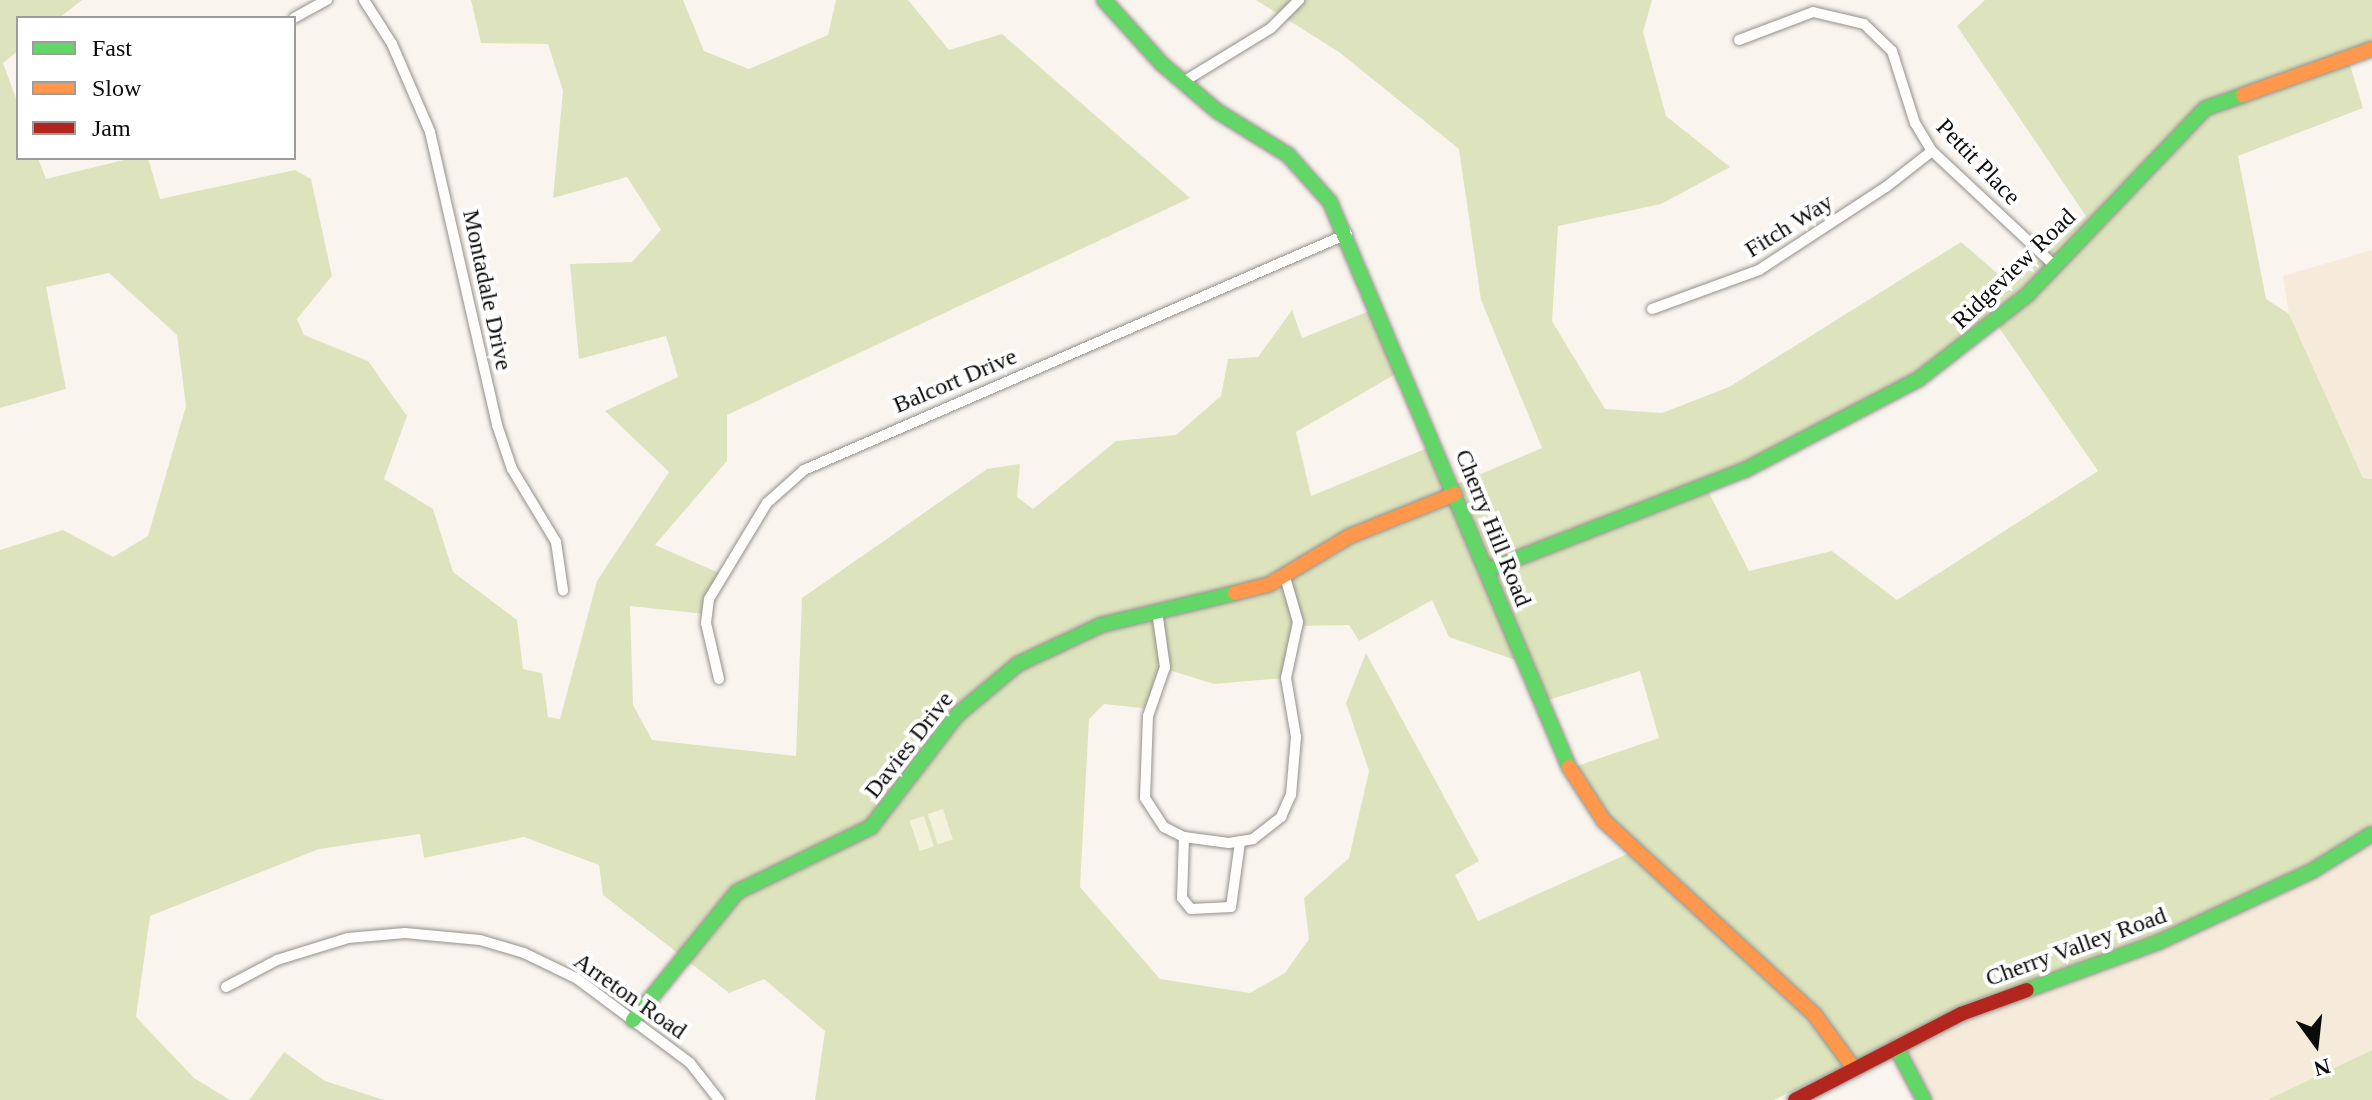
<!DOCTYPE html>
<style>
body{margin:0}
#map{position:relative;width:2372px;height:1100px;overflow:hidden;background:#faf4ee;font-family:Georgia,serif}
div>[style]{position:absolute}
.farmland>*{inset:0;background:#f6ebdb}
.forest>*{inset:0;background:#dde4bd}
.pitch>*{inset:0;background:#f2f1d9;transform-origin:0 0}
.roads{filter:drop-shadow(0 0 2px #93908d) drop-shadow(0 0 2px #93908d)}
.street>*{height:10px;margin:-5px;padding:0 5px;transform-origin:5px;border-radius:5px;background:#fefdfc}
.fast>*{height:14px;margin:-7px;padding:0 7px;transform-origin:7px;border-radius:7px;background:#63d668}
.slow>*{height:14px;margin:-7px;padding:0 7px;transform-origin:7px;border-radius:7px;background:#ff974d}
.jam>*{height:14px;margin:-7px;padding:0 7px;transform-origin:7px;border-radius:7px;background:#b3261e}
span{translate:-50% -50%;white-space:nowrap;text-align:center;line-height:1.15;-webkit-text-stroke:8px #fff;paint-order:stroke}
.street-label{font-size:24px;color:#0b0b0b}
.legend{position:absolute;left:16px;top:16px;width:280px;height:144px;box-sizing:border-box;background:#fff;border:2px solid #9d9d9d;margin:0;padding:10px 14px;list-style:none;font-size:24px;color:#0b0b0b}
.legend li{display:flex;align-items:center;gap:16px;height:40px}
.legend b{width:40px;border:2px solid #9d9d9d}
.north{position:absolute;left:2276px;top:1004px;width:80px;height:80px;-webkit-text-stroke:6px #fff;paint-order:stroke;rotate:165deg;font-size:22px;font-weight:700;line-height:32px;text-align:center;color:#0b0b0b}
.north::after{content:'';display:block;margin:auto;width:28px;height:36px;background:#0b0b0b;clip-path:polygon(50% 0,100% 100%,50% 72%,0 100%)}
</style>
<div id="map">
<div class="farmland">
<i style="clip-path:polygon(2372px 250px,2372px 479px,2363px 478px,2289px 314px,2283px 276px)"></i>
<i style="clip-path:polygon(2372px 833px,2372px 1050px,2270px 1100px,1921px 1100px,1890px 1045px)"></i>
</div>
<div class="forest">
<i style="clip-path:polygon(evenodd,0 0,82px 0,59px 18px,18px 18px,18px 51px,3px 63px,18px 104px,18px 158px,38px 158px,46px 179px,132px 158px,148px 158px,160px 199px,295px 170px,311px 179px,332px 276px,297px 319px,304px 335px,368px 361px,407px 416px,384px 479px,433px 509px,453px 572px,517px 620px,523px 669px,542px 673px,548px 717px,560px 719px,597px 581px,669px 472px,605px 411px,678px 377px,666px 336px,579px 359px,570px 264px,632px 262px,661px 230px,627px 177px,553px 198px,563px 91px,548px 44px,481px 43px,471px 0,683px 0,704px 51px,749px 69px,828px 35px,836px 0,908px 0,949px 50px,1002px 34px,1190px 198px,727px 415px,727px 461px,655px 545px,724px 575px,705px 614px,630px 606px,633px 705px,652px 740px,796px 756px,802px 598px,987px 469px,1020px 464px,1017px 497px,1033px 509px,1116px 441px,1176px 435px,1221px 396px,1228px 359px,1258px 357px,1292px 310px,1302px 338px,1374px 309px,1399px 372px,1296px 432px,1311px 496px,1430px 447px,1448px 488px,1542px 448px,1481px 300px,1459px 149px,1339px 52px,1256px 0,1652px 0,1643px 32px,1666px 116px,1730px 167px,1661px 204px,1558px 226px,1552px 321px,1605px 409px,1662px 413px,1729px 387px,1961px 242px,2012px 286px,2086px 216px,1957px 26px,1985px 0,2372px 0,2372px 43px,2346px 52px,2363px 108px,2238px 156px,2266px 299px,2289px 314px,2363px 478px,2372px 479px,2372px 833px,2234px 910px,1890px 1045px,1774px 1100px,815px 1100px,825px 1031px,764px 979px,729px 993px,603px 895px,599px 865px,524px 837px,424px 858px,420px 834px,319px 849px,150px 916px,136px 1017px,194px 1078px,230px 1100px,0 1100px,0 550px,63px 530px,113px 557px,148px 536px,186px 406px,177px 335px,109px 273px,46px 287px,66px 389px,0 408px,0 0,1993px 319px,2098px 471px,1897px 600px,1832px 551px,1749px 571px,1707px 489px,1871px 408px,1993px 319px,0 0,1432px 600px,1449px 637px,1521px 662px,1536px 704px,1640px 671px,1659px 738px,1568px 769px,1634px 851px,1478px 921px,1455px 875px,1479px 861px,1366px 653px,1346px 703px,1369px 771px,1349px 858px,1304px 898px,1309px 939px,1285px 973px,1250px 993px,1160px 979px,1080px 887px,1089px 719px,1104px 704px,1151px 709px,1166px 669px,1214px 684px,1285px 678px,1299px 626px,1349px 625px,1359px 641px,1432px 600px)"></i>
<i style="clip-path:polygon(2372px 1050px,2372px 1100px,2270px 1100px,2269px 1099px)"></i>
<i style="clip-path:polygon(284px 1052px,325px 1081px,384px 1100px,249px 1100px)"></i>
</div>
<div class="pitch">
<i style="left:943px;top:809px;width:32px;height:16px;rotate:72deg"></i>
<i style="left:924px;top:816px;width:32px;height:15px;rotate:72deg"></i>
</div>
<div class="roads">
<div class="street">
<i style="left:364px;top:0;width:52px;rotate:57.5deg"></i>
<i style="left:392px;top:44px;width:96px;rotate:66.6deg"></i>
<i style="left:430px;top:132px;width:301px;rotate:77.1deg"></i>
<i style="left:497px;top:425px;width:46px;rotate:71.2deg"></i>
<i style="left:512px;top:469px;width:85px;rotate:58.9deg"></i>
<i style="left:556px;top:542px;width:49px;rotate:81.7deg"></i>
<i style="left:294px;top:18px;width:38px;rotate:-29deg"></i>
<i style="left:1739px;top:40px;width:79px;rotate:-20.7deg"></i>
<i style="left:1813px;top:12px;width:52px;rotate:13.2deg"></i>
<i style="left:1864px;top:24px;width:39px;rotate:44deg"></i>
<i style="left:1892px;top:51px;width:76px;rotate:72.3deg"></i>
<i style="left:1915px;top:123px;width:33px;rotate:59deg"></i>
<i style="left:1932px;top:151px;width:168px;rotate:43.1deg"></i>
<i style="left:1183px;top:82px;width:103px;rotate:-31.5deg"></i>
<i style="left:1271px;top:28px;width:40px;rotate:-45deg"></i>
<i style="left:1652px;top:309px;width:114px;rotate:-20deg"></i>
<i style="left:1759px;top:270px;width:152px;rotate:-33.2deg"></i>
<i style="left:1886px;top:187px;width:58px;rotate:-38deg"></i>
<i style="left:1157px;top:611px;width:57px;rotate:81.9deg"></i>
<i style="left:1165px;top:667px;width:52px;rotate:109.1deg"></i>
<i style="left:1148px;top:716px;width:82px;rotate:92.1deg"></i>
<i style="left:1145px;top:798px;width:35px;rotate:57deg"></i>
<i style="left:1164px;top:827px;width:22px;rotate:27deg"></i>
<i style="left:1184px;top:837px;width:45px;rotate:7.6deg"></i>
<i style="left:1229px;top:843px;width:24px;rotate:-9deg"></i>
<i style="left:1253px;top:839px;width:36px;rotate:-38deg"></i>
<i style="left:1281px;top:817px;width:24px;rotate:-66deg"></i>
<i style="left:1291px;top:795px;width:58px;rotate:-85.1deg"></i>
<i style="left:1296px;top:737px;width:60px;rotate:-99.6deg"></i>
<i style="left:1286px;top:678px;width:57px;rotate:-77.9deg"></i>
<i style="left:1298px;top:622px;width:47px;rotate:-106.1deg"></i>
<i style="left:719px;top:679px;width:57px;rotate:-103.1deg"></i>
<i style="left:706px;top:623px;width:24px;rotate:-83deg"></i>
<i style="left:709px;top:599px;width:112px;rotate:-58.9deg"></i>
<i style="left:767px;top:503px;width:50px;rotate:-41.7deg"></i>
<i style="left:804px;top:470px;width:592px;rotate:-23.49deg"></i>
<i style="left:1184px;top:837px;width:61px;rotate:91.9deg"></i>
<i style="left:1182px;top:898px;width:14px;rotate:51deg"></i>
<i style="left:1191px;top:909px;width:40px;rotate:-2.9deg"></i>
<i style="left:1231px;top:907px;width:66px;rotate:-82.1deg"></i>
<i style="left:226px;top:987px;width:58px;rotate:-27.9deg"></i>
<i style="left:277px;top:960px;width:74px;rotate:-17.2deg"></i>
<i style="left:348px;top:938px;width:57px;rotate:-5deg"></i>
<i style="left:405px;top:933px;width:75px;rotate:5.3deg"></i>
<i style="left:480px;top:940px;width:46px;rotate:16.5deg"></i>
<i style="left:524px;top:953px;width:58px;rotate:25.7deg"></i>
<i style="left:576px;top:978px;width:142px;rotate:36.7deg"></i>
<i style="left:690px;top:1063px;width:47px;rotate:51.9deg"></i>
</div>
<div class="fast">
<i style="left:1104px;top:0;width:86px;rotate:47.8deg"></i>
<i style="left:1162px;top:64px;width:72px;rotate:40.5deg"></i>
<i style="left:1217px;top:111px;width:84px;rotate:31.8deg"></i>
<i style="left:1288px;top:155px;width:63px;rotate:48.2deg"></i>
<i style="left:1330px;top:202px;width:613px;rotate:67.07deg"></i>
<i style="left:1487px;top:570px;width:277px;rotate:-21.2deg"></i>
<i style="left:1745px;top:470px;width:196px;rotate:-27.6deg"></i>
<i style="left:1919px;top:379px;width:138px;rotate:-37.9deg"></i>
<i style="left:2028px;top:294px;width:257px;rotate:-46.3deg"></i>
<i style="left:2206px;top:108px;width:39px;rotate:-19deg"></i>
<i style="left:2027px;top:990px;width:140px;rotate:-20deg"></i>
<i style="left:2159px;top:942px;width:169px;rotate:-24.9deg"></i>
<i style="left:2312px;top:871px;width:70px;rotate:-31.7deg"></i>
<i style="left:633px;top:1020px;width:165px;rotate:-50.9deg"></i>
<i style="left:737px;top:892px;width:149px;rotate:-25.9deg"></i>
<i style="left:871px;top:827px;width:141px;rotate:-52.5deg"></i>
<i style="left:957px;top:715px;width:80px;rotate:-39.9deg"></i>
<i style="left:1018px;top:664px;width:92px;rotate:-25.2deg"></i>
<i style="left:1101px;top:625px;width:138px;rotate:-13.4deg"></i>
<i style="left:1896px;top:1047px;width:60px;rotate:62.2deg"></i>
</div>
<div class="slow">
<i style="left:2243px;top:95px;width:137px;rotate:-19.6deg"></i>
<i style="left:1235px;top:593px;width:34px;rotate:-14deg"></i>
<i style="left:1268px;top:585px;width:96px;rotate:-30.9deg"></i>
<i style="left:1350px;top:536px;width:113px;rotate:-21.8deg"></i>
<i style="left:1569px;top:767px;width:64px;rotate:57.1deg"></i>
<i style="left:1604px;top:821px;width:285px;rotate:42.6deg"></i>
<i style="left:1814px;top:1014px;width:69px;rotate:53.8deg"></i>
</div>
<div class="jam">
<i style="left:1795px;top:1100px;width:187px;rotate:-27.4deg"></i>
<i style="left:1961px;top:1014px;width:70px;rotate:-20deg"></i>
</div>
</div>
<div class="street-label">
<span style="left:1978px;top:162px;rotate:46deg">Pettit Place</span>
<span style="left:1789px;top:226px;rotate:-32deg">Fitch Way</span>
<span style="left:2014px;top:269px;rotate:-44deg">Ridgeview Road</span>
<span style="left:487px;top:290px;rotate:78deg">Montadale Drive</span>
<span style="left:955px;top:381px;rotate:-23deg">Balcort Drive</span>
<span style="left:1493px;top:528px;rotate:68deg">Cherry Hill Road</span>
<span style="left:909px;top:745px;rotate:-52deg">Davies Drive</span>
<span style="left:2076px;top:947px;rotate:-20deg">Cherry Valley Road</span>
<span style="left:630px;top:996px;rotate:35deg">Arreton Road</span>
</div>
<ul class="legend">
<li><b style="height:10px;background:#63d668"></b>Fast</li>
<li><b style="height:10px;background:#ff974d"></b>Slow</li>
<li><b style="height:10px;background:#b3261e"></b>Jam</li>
</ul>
<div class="north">N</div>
</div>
